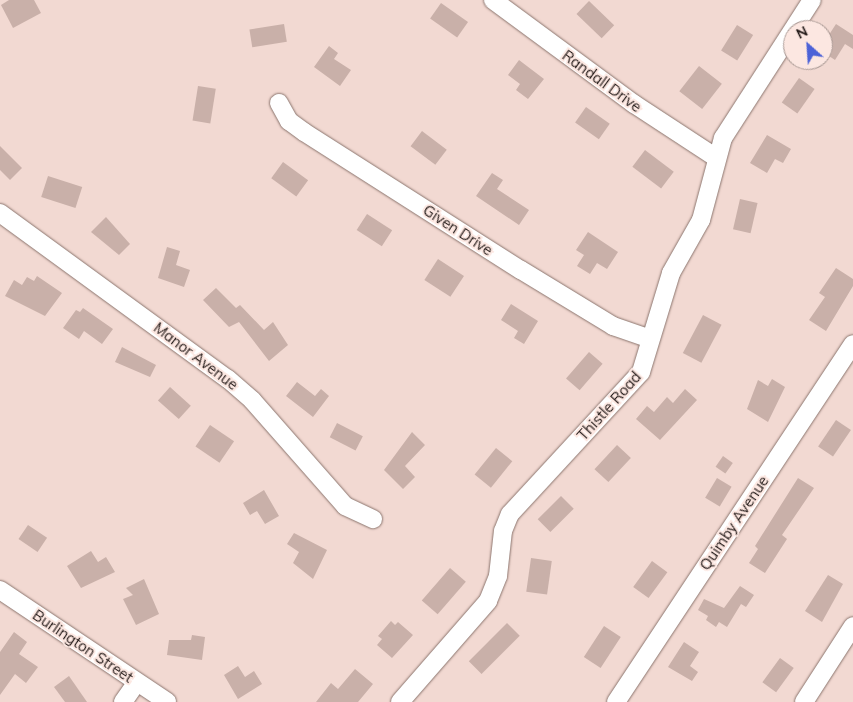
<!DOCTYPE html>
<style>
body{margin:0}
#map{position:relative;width:853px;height:702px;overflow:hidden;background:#f2d9d2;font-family:Mulish,sans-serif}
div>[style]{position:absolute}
.building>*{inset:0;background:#c9b0a9;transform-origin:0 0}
.roads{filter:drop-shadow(0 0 1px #8b756e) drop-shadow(0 0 1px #8b756e)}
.minor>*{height:18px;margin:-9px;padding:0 9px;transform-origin:9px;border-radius:9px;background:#fff}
span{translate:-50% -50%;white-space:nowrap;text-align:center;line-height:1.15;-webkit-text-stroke:4px #fce7e1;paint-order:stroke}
.street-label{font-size:15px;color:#251c1a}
.north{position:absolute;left:783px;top:20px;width:50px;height:50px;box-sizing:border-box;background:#fce7e1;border:1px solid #a69691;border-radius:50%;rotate:334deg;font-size:14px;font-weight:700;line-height:20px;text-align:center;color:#251c1a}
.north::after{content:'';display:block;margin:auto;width:18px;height:22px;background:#4c62d7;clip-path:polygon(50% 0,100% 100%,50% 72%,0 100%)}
</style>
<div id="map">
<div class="building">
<i style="clip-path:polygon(9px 0,34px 0,41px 13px,13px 28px,1px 5px)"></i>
<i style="left:589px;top:1px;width:35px;height:18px;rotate:44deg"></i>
<i style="left:441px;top:3px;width:33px;height:19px;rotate:35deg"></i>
<i style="left:284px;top:24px;width:18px;height:35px;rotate:81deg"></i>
<i style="clip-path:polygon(836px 24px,853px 35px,853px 49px,845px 44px,835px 60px,823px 52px,823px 44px)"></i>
<i style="left:737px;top:25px;width:19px;height:30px;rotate:32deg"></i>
<i style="clip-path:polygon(329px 46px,338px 53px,334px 59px,351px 70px,340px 86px,314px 67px)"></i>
<i style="clip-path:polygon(519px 60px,544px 79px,528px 99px,516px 90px,520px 84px,508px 75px)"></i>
<i style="left:699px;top:66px;width:29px;height:32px;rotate:38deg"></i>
<i style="left:799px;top:78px;width:19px;height:30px;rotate:35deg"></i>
<i style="left:198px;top:86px;width:18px;height:35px;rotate:9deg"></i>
<i style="left:586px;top:107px;width:29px;height:19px;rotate:35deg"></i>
<i style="left:422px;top:131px;width:31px;height:19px;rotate:37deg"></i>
<i style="clip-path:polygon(767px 135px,791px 149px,783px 163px,775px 159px,767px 173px,750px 163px)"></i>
<i style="clip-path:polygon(0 146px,22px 168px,10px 180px,0 170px)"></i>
<i style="left:645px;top:150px;width:36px;height:21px;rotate:37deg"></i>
<i style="left:283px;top:162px;width:31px;height:20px;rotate:36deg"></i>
<i style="clip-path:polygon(492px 173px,503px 180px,497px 189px,529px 210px,519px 225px,476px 196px)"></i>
<i style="left:48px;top:176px;width:36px;height:22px;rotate:18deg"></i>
<i style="left:740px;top:199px;width:18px;height:31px;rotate:13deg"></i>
<i style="left:367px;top:214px;width:30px;height:19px;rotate:33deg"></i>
<i style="clip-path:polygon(106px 217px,130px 244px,119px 255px,91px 232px)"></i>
<i style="clip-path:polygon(588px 232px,618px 252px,607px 269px,597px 263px,590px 274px,577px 266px,584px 255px,576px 250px)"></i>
<i style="clip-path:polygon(167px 247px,180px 251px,176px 265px,190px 270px,184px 287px,158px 278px)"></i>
<i style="left:438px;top:259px;width:31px;height:25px;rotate:33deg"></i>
<i style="clip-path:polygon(836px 268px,853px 279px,853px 286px,826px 331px,809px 320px,825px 297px,819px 293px)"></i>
<i style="clip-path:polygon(37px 276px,62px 293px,45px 316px,5px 296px,14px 280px,22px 285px,27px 277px,34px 281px)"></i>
<i style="clip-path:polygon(216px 288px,236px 308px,240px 305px,264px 330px,273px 322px,288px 345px,269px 361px,239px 322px,229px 327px,203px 300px)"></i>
<i style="clip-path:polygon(511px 304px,538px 321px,524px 344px,514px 338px,518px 331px,501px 320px)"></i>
<i style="clip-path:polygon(83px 308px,113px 329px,102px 344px,84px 331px,79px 339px,63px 328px,76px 310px,80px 312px)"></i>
<i style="left:703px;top:315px;width:21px;height:43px;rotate:28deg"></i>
<i style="clip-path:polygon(122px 347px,156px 365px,150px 377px,115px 362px)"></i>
<i style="left:589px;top:352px;width:18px;height:35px;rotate:41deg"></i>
<i style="clip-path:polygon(772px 379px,785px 387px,768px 422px,747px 409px,758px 380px,768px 386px)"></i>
<i style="clip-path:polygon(297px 382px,315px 396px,321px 389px,329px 396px,313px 417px,286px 396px)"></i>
<i style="left:170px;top:387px;width:28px;height:18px;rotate:42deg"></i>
<i style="clip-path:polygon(685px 389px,697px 400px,660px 440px,636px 419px,647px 406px,654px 412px,667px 397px,673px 403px)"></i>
<i style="left:836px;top:420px;width:18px;height:32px;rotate:34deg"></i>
<i style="left:337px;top:423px;width:29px;height:16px;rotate:27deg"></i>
<i style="left:210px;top:425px;width:29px;height:26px;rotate:34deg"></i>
<i style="clip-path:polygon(412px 432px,425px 445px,405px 466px,415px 477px,403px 489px,384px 470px)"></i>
<i style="left:617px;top:445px;width:19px;height:33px;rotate:43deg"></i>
<i style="left:496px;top:448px;width:21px;height:34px;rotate:39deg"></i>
<i style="left:723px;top:456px;width:12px;height:13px;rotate:35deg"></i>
<i style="left:717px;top:478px;width:17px;height:23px;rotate:31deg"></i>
<i style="clip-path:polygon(798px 478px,814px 488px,782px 535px,787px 539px,765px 573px,749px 563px,758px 549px,755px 546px)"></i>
<i style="clip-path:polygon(264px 490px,279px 516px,265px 524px,257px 511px,250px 515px,243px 503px)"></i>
<i style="left:561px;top:496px;width:18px;height:33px;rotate:45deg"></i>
<i style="left:28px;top:525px;width:23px;height:17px;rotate:34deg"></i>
<i style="clip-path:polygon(294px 533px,327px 550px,313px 579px,293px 563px,299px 552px,287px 544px)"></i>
<i style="clip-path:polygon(91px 551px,98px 562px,106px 557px,115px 572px,81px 588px,67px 566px)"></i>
<i style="left:531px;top:558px;width:21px;height:34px;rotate:8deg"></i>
<i style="left:652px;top:561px;width:19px;height:32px;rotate:36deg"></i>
<i style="left:450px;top:568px;width:21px;height:43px;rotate:41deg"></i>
<i style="clip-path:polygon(828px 575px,843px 584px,822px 622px,805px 611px)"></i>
<i style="clip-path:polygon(144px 579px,159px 614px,136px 625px,123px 599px,133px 595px,126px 588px)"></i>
<i style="clip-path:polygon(740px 586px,754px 595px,746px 607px,741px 604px,727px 627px,719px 622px,716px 627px,706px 620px,708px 616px,698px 610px,704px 599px,724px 608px)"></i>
<i style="clip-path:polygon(391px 621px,395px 625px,398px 622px,413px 635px,392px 658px,377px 645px,382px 639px,378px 636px)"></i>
<i style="left:507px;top:623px;width:18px;height:54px;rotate:45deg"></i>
<i style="left:604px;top:626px;width:20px;height:37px;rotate:33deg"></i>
<i style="clip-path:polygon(14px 632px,27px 642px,19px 654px,38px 667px,26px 683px,15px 674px,0 695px,0 652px)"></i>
<i style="clip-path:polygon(192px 635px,205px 637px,202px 660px,167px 655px,169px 640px,191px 640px)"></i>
<i style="clip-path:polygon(684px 642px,699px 652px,690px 666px,698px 672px,692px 681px,668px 667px)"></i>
<i style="left:780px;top:658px;width:17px;height:30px;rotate:36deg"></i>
<i style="clip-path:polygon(238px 666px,245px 677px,254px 671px,262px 684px,238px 699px,224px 675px)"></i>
<i style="clip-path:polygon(355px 669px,373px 684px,358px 702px,316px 702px,331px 683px,338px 689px)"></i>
<i style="clip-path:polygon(69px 676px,87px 702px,65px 702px,54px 687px)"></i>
</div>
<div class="roads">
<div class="minor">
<i style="left:493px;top:0;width:175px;rotate:36.4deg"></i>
<i style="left:634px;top:104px;width:97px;rotate:33.2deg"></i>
<i style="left:279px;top:103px;width:21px;rotate:61deg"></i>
<i style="left:289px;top:121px;width:19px;rotate:36deg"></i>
<i style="left:304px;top:132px;width:257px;rotate:32.5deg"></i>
<i style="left:521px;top:270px;width:108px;rotate:31.3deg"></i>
<i style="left:613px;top:326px;width:39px;rotate:19deg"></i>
<i style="left:0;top:213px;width:282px;rotate:36.1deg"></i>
<i style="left:228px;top:379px;width:32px;rotate:41deg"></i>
<i style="left:252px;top:400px;width:141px;rotate:48.7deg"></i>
<i style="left:345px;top:506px;width:31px;rotate:25deg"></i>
<i style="left:0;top:590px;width:201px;rotate:33.8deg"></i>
<i style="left:123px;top:702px;width:24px;rotate:-55deg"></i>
<i style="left:400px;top:702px;width:134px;rotate:-48.9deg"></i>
<i style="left:488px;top:601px;width:27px;rotate:-68deg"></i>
<i style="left:498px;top:576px;width:45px;rotate:-83.7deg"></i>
<i style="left:503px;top:531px;width:18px;rotate:-68deg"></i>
<i style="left:510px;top:514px;width:193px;rotate:-47.3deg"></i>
<i style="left:641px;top:372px;width:103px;rotate:-73.1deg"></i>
<i style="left:671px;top:273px;width:61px;rotate:-60.5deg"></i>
<i style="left:701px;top:220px;width:85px;rotate:-75deg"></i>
<i style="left:723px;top:138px;width:164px;rotate:-57.2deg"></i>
<i style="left:616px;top:702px;width:429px;rotate:-56.5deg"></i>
<i style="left:804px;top:702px;width:90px;rotate:-57.2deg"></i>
</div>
</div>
<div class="street-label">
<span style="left:602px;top:81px;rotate:36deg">Randall Drive</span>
<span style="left:458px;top:230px;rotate:33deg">Given Drive</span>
<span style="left:196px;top:356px;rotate:37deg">Manor Avenue</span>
<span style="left:609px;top:406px;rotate:-48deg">Thistle Road</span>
<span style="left:734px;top:523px;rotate:-56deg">Quimby Avenue</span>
<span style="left:83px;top:646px;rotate:34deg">Burlington Street</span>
</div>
<div class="north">N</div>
</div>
